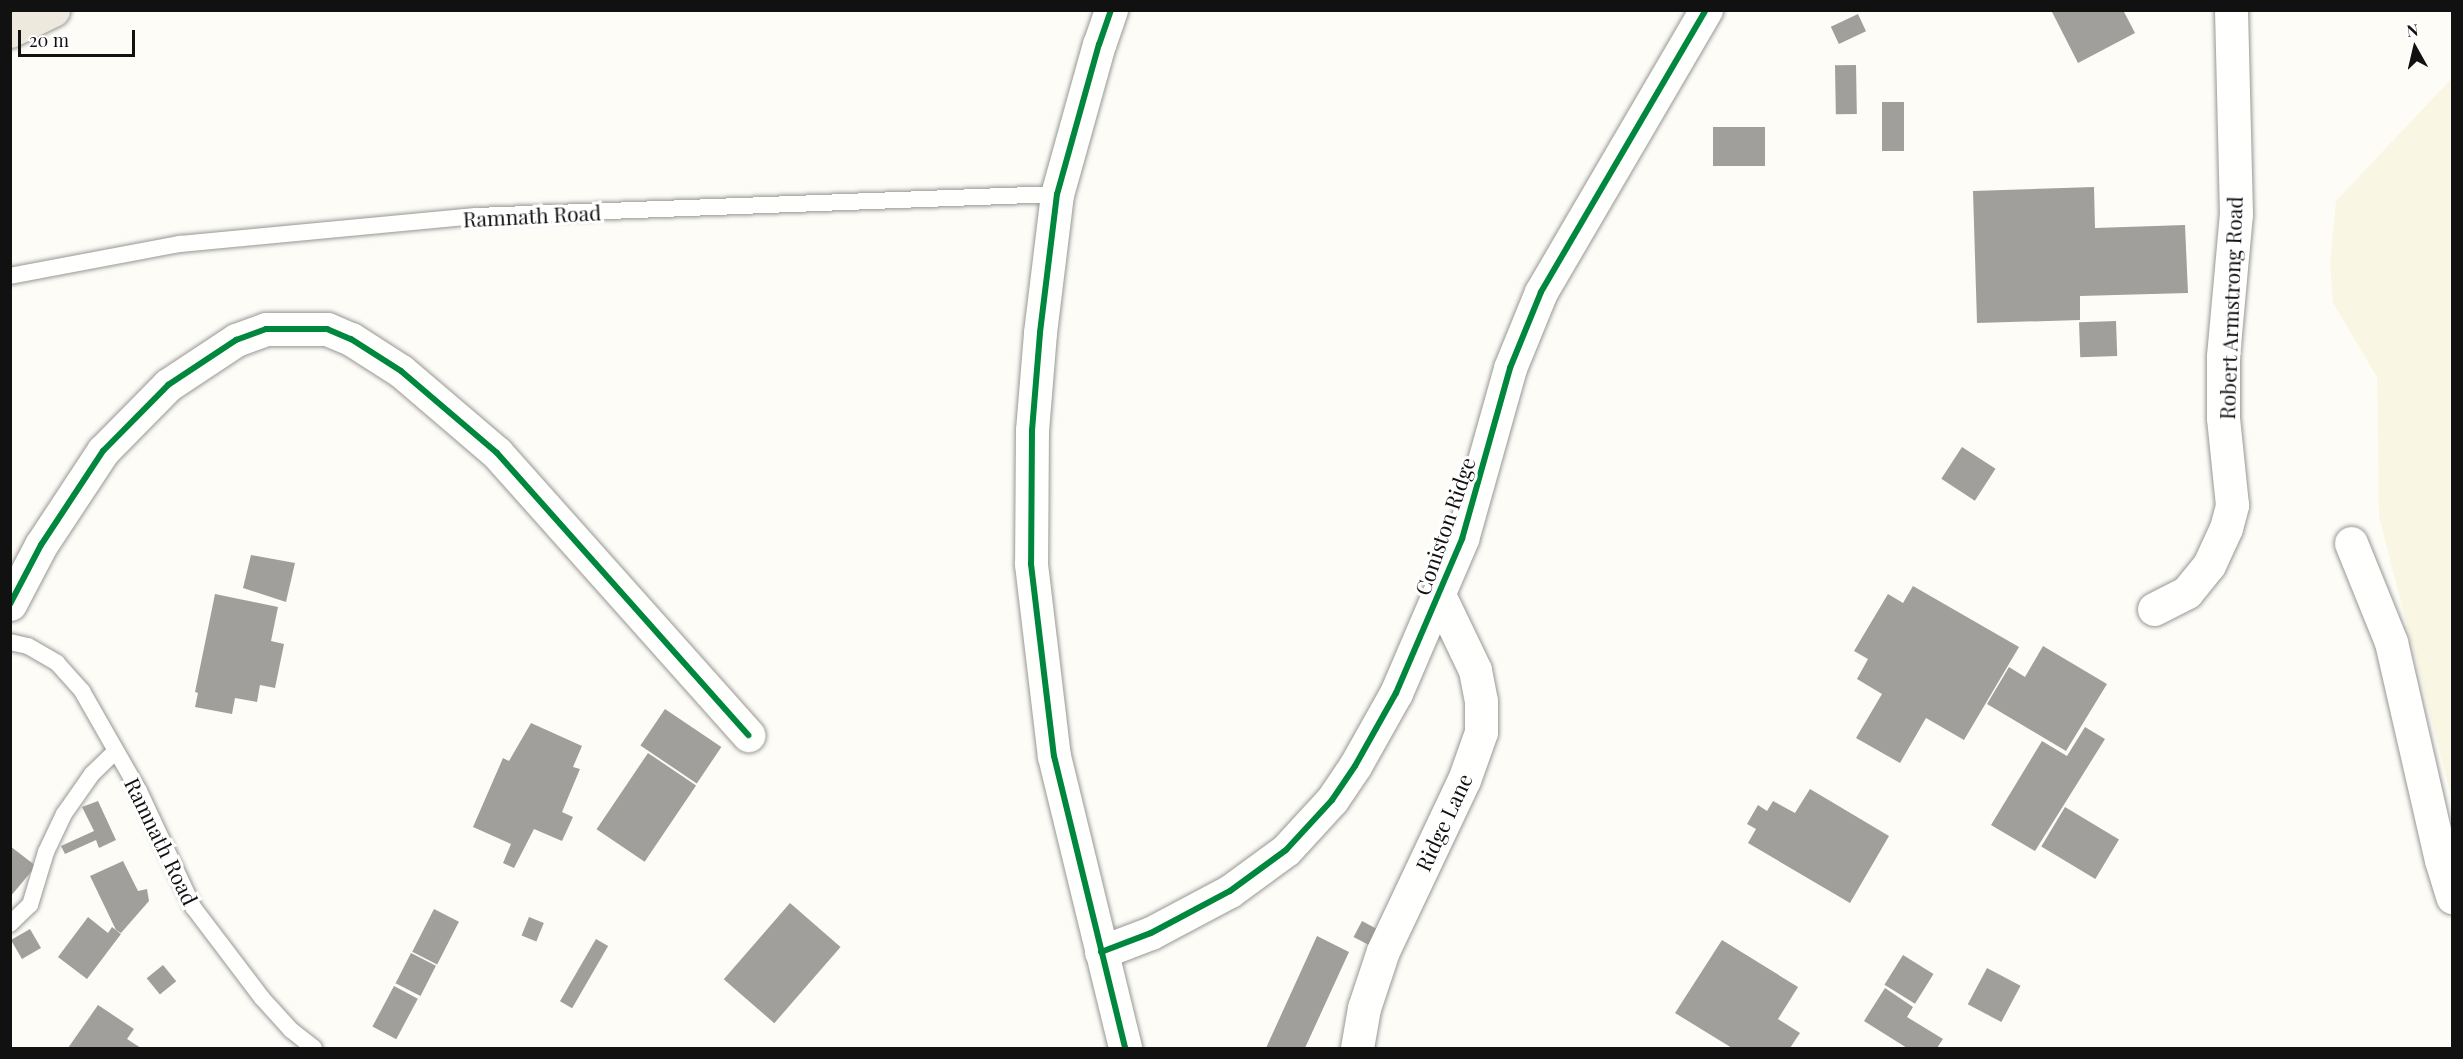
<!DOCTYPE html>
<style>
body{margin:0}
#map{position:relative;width:2463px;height:1059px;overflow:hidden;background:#fdfcf7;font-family:"Playfair Display",serif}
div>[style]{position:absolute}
.farmland>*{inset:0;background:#f9f7e4}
.building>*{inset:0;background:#a19f9c;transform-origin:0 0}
.roads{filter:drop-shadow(0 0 2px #979795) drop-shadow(0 0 2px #979795)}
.service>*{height:16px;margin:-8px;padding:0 8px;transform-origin:8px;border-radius:8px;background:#fffffe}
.minor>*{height:33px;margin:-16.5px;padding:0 16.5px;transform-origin:16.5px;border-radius:16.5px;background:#fffffe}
.tertiary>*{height:33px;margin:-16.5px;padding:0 16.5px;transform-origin:16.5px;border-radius:16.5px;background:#fffffe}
.primary>*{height:33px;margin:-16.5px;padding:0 16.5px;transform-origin:16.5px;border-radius:16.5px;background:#ede9dc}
.cycleway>*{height:6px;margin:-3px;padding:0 3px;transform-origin:3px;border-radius:3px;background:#00873e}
span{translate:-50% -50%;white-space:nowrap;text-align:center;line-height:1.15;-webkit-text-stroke:6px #fff;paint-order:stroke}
.street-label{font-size:21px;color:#111}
.frame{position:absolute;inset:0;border:12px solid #111;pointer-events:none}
.north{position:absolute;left:2385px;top:18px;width:60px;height:60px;-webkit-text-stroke:4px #fff;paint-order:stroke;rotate:352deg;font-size:16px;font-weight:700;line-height:24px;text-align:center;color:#111}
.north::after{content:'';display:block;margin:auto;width:21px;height:27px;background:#111;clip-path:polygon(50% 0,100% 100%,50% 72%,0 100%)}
.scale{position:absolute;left:18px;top:30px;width:117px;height:27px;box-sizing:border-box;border:3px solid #111;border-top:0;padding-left:8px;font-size:18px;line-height:21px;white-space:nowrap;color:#111;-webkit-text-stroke:4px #fff;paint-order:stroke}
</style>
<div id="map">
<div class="farmland">
<i style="clip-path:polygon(2452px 78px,2452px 799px,2379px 517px,2377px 377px,2333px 303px,2330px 264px,2336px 201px)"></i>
</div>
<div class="building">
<i style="clip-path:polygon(2051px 10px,2123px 10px,2135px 33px,2078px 63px)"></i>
<i style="left:1858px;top:14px;width:19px;height:30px;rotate:65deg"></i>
<i style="left:1856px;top:65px;width:49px;height:21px;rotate:89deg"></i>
<i style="left:1882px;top:102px;width:22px;height:49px"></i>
<i style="left:1765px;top:127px;width:39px;height:52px;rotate:90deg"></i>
<i style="clip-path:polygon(2094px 187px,2095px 228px,2185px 225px,2188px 293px,2080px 296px,2080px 320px,1977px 323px,1973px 191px)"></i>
<i style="left:2116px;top:321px;width:35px;height:37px;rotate:88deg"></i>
<i style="left:1962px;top:447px;width:40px;height:38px;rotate:33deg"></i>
<i style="clip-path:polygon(251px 555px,295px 563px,286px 602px,243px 588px)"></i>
<i style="clip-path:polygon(1913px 586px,2019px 647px,1964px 740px,1926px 718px,1900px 763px,1856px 738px,1882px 694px,1857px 679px,1868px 659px,1854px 651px,1888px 594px,1903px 603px)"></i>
<i style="clip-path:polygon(215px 594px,278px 607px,271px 641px,284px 644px,275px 688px,260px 685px,257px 702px,235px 698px,232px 714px,195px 707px,198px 693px,195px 692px)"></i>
<i style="clip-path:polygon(2043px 646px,2107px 684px,2066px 751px,1987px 704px,2009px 667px,2025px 677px)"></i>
<i style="left:665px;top:709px;width:68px;height:44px;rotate:34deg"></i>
<i style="clip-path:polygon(531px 723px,582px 746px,573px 767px,580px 769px,562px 812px,573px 817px,562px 841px,534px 829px,514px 868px,503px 863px,511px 844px,473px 827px,503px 758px,509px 761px)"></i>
<i style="clip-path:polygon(2085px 727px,2105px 739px,2035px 851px,1991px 825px,2042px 741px,2067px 756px)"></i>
<i style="left:648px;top:753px;width:58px;height:92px;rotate:34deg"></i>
<i style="clip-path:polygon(1810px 789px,1889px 836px,1850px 903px,1748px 843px,1756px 829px,1747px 824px,1758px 805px,1767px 811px,1773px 801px,1795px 813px)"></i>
<i style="clip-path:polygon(98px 801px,116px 840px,99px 848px,96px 840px,65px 854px,61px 846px,94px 831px,82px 807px)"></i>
<i style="left:2065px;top:807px;width:63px;height:46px;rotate:31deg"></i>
<i style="clip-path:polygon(10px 846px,36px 866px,10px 897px)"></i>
<i style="clip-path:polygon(123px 861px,138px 891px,147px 889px,149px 901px,121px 933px,116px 930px,90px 876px)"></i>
<i style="left:790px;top:903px;width:67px;height:101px;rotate:41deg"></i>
<i style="left:434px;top:909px;width:28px;height:48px;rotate:27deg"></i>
<i style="clip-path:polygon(88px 917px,108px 933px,112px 927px,121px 934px,87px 979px,58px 957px)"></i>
<i style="left:529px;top:917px;width:16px;height:20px;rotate:22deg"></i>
<i style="left:1362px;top:921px;width:19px;height:18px;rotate:28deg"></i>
<i style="left:30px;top:929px;width:22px;height:22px;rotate:60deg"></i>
<i style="clip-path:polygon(1317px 936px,1349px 952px,1305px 1048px,1266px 1048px)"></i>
<i style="left:596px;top:939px;width:14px;height:72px;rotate:30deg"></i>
<i style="clip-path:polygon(1722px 940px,1798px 987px,1778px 1019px,1800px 1033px,1790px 1048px,1732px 1048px,1675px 1013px)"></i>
<i style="left:411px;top:953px;width:28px;height:34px;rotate:27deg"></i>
<i style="left:1903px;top:955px;width:36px;height:35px;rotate:32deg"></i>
<i style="left:163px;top:965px;width:21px;height:21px;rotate:51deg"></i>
<i style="left:1987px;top:968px;width:38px;height:41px;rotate:28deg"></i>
<i style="left:394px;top:986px;width:27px;height:46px;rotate:28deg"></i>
<i style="clip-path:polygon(1885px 988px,1913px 1007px,1907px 1017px,1943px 1039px,1937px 1048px,1907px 1048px,1864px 1021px)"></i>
<i style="clip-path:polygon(98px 1005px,134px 1029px,127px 1039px,141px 1048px,68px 1048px)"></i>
</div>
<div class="roads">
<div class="service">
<i style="left:10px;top:276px;width:173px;rotate:-10.7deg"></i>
<i style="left:180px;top:244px;width:297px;rotate:-5.4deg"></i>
<i style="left:476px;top:216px;width:581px;rotate:-2.17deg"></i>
<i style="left:10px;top:642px;width:18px;rotate:13deg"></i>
<i style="left:28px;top:646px;width:34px;rotate:30deg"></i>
<i style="left:57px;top:663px;width:38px;rotate:48deg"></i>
<i style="left:82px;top:691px;width:115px;rotate:60.3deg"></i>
<i style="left:139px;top:791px;width:128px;rotate:65deg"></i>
<i style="left:193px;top:907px;width:114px;rotate:52.8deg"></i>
<i style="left:262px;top:998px;width:43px;rotate:47.8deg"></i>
<i style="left:291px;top:1030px;width:29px;rotate:38deg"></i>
<i style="left:10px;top:924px;width:28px;rotate:-44deg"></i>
<i style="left:30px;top:905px;width:55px;rotate:-73.2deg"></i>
<i style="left:46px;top:852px;width:42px;rotate:-64.7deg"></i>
<i style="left:64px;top:814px;width:49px;rotate:-55deg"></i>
<i style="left:92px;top:774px;width:33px;rotate:-44deg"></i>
</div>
<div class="minor">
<i style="left:2351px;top:543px;width:107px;rotate:68deg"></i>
<i style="left:2391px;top:642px;width:224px;rotate:77.1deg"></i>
<i style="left:2441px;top:860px;width:39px;rotate:73deg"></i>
<i style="left:10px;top:604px;width:67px;rotate:-62.3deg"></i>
<i style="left:41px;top:545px;width:113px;rotate:-56.6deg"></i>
<i style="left:103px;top:451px;width:93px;rotate:-45.4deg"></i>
<i style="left:168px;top:385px;width:82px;rotate:-33.5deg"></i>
<i style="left:236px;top:340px;width:32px;rotate:-20deg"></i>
<i style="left:266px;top:329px;width:61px"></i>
<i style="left:327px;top:329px;width:26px;rotate:23deg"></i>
<i style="left:351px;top:339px;width:59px;rotate:32.6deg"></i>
<i style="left:401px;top:371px;width:126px;rotate:40.5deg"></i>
<i style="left:497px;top:453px;width:378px;rotate:48.3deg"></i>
<i style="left:2154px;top:609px;width:37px;rotate:-27deg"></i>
<i style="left:2187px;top:592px;width:35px;rotate:-51deg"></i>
<i style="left:2209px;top:565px;width:41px;rotate:-65.3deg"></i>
<i style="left:2226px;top:528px;width:24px;rotate:-75deg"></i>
<i style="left:2232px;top:505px;width:87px;rotate:-95.9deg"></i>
<i style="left:2223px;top:418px;width:62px;rotate:-90deg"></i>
<i style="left:2223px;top:356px;width:143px;rotate:-84.8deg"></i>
<i style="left:2236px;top:214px;width:204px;rotate:-91.4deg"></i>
<i style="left:1101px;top:952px;width:53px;rotate:-20.8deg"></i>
<i style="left:1151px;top:933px;width:89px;rotate:-28deg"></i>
<i style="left:1230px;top:891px;width:69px;rotate:-36.2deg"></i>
<i style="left:1286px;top:850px;width:68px;rotate:-47.4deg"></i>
<i style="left:1332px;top:800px;width:41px;rotate:-55.9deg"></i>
<i style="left:1355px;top:766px;width:84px;rotate:-60.7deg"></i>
<i style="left:1396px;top:693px;width:168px;rotate:-66.8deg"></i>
<i style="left:1462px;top:539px;width:178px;rotate:-74.3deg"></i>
<i style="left:1510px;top:368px;width:82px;rotate:-67.8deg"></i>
<i style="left:1541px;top:292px;width:327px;rotate:-59.7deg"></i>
<i style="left:1357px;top:1048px;width:41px;rotate:-80.1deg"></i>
<i style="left:1364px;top:1008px;width:60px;rotate:-71.6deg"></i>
<i style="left:1383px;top:951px;width:189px;rotate:-64.7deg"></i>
<i style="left:1464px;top:780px;width:51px;rotate:-70.5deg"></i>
<i style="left:1481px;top:732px;width:31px;rotate:-90deg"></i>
<i style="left:1481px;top:701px;width:32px;rotate:-101deg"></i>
<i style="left:1475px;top:670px;width:83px;rotate:-115.6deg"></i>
</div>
<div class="tertiary">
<i style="left:1111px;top:10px;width:36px;rotate:109deg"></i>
<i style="left:1099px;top:44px;width:156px;rotate:105.6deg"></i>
<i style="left:1057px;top:194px;width:140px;rotate:97deg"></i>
<i style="left:1040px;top:333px;width:97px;rotate:94.7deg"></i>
<i style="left:1032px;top:430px;width:134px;rotate:90.4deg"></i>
<i style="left:1031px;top:564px;width:193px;rotate:83.2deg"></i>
<i style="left:1054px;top:756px;width:301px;rotate:76.3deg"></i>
</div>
<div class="primary">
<i style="left:10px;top:31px;width:48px;rotate:-26deg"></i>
</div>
</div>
<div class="cycleway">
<i style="left:1111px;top:10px;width:36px;rotate:109deg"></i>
<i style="left:1099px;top:44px;width:156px;rotate:105.6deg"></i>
<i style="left:1057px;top:194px;width:140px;rotate:97deg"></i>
<i style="left:1040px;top:333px;width:97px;rotate:94.7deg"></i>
<i style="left:1032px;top:430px;width:134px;rotate:90.4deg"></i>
<i style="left:1031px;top:564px;width:193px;rotate:83.2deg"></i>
<i style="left:1054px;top:756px;width:301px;rotate:76.3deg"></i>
<i style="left:10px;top:604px;width:67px;rotate:-62.3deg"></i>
<i style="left:41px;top:545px;width:113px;rotate:-56.6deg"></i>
<i style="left:103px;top:451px;width:93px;rotate:-45.4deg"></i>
<i style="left:168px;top:385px;width:82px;rotate:-33.5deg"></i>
<i style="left:236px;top:340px;width:32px;rotate:-20deg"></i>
<i style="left:266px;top:329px;width:61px"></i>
<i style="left:327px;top:329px;width:26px;rotate:23deg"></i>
<i style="left:351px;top:339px;width:59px;rotate:32.6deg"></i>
<i style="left:401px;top:371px;width:126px;rotate:40.5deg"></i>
<i style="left:497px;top:453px;width:378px;rotate:48.3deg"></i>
<i style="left:1101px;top:952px;width:53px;rotate:-20.8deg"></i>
<i style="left:1151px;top:933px;width:89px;rotate:-28deg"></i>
<i style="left:1230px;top:891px;width:69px;rotate:-36.2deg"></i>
<i style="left:1286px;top:850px;width:68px;rotate:-47.4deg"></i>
<i style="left:1332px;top:800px;width:41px;rotate:-55.9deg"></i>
<i style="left:1355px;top:766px;width:84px;rotate:-60.7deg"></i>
<i style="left:1396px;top:693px;width:168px;rotate:-66.8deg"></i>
<i style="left:1462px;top:539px;width:178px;rotate:-74.3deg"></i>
<i style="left:1510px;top:368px;width:82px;rotate:-67.8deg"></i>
<i style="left:1541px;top:292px;width:327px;rotate:-59.7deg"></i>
</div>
<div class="street-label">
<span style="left:532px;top:215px;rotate:-3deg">Ramnath Road</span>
<span style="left:2230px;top:308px;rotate:-88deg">Robert Armstrong Road</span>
<span style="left:1444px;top:526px;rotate:-71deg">Coniston Ridge</span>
<span style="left:1443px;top:822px;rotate:-65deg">Ridge Lane</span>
<span style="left:162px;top:841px;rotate:64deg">Ramnath Road</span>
</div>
<div class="frame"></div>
<div class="north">N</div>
<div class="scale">20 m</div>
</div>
